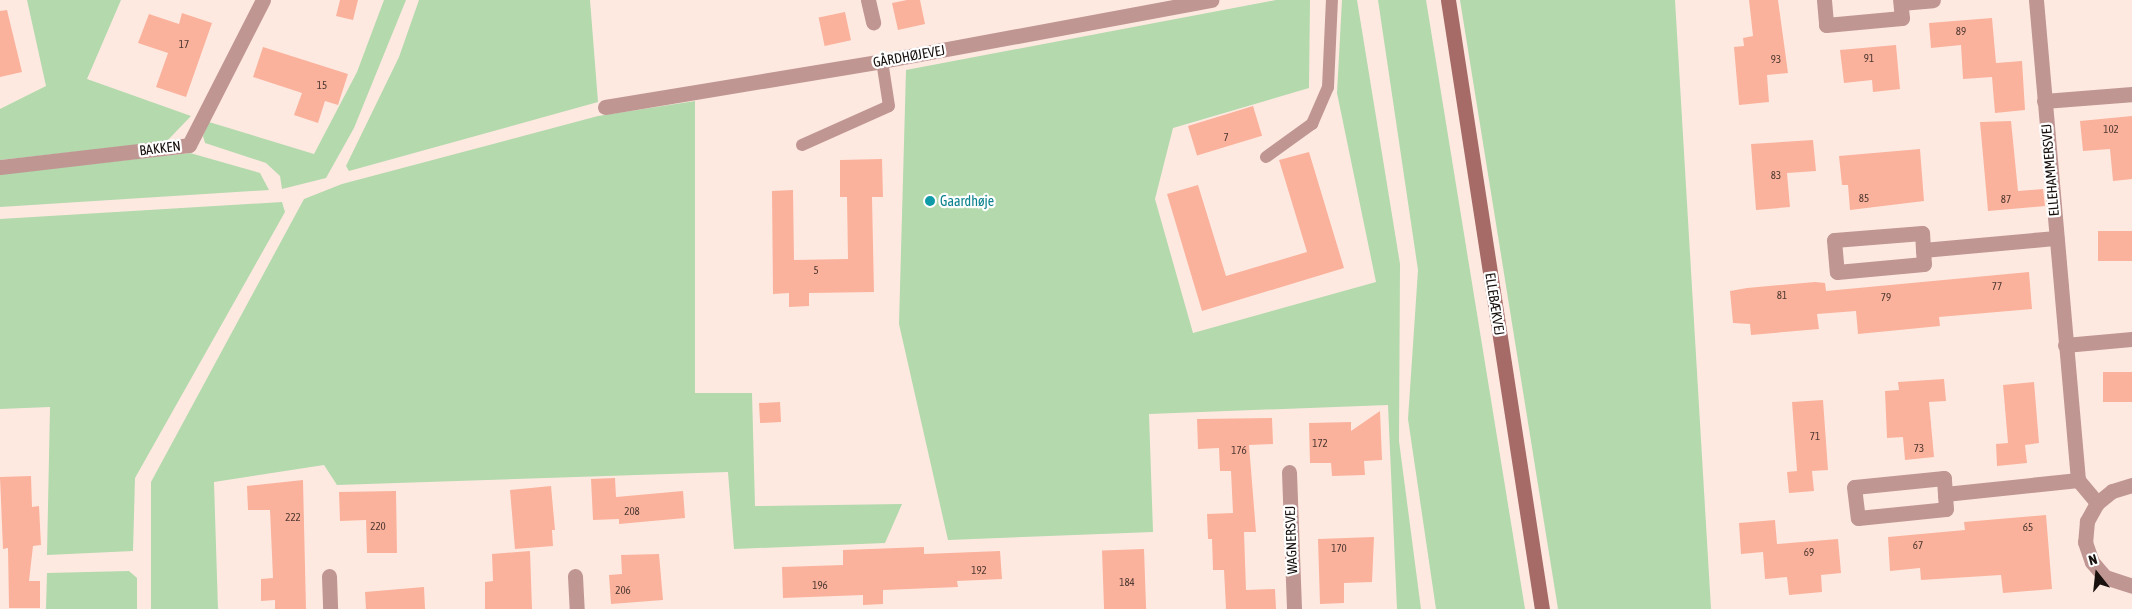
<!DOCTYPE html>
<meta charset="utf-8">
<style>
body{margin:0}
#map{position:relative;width:2132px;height:609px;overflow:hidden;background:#fee9e1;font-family:"Asap Condensed",sans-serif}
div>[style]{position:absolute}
.green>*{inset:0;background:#b3d9ad}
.building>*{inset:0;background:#fab29c;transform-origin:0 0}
.lane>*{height:12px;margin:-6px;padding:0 6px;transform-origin:6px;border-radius:6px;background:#c09693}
.street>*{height:15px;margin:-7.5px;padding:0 7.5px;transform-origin:7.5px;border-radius:7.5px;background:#c09693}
.secondary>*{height:15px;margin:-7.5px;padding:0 7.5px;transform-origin:7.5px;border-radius:7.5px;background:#a66b67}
.dots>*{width:14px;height:14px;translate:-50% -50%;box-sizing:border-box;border:2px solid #fff;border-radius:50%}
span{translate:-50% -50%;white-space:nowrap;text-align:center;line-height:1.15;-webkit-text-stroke:4.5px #fff;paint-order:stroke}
.number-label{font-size:11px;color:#503932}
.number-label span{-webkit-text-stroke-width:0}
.street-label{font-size:14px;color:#18110e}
.culture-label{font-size:14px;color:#0d838f}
.left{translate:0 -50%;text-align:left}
.north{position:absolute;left:2072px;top:549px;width:50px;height:50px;-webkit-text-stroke:4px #fff;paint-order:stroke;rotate:344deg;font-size:14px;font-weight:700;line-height:20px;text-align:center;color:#18110e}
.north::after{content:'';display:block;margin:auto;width:18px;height:22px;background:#18110e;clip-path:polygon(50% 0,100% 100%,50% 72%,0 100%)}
</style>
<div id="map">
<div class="green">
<i style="clip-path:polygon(27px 0,121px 0,87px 79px,191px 116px,166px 142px,0 160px,0 109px,46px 86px)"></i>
<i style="clip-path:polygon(384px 0,406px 0,354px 128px,326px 178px,282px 189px,280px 176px,266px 163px,205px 143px,203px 136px,209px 122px,314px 154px,357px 72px)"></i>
<i style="clip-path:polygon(419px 0,590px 0,598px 102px,349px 171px,346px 166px,399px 57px)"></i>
<i style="clip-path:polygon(1276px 0,1310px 0,1309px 88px,1173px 128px,1155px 199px,1193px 333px,1376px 282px,1337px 93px,1342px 0,1357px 0,1400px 264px,1399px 441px,1421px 609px,1397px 609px,1388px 405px,1149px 414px,1153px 532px,948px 540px,899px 324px,906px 70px)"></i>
<i style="clip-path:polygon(1378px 0,1426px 0,1525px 609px,1436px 609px,1408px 419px,1418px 270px)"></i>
<i style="clip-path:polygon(1460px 0,1675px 0,1711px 609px,1558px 609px)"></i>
<i style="clip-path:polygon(695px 101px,695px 393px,752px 393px,755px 506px,902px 504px,885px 543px,734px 549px,728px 472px,337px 485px,324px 465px,214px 482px,218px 609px,151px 609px,151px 482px,304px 199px,342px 184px,598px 116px)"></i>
<i style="clip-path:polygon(190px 153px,260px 173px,269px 190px,0 207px,0 174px)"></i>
<i style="clip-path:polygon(282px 202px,285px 212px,135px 478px,133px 551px,47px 555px,50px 407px,0 409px,0 219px)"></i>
<i style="clip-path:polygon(129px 571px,137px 578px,137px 609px,46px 609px,47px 573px)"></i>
</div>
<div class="building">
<i style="clip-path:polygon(340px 0,358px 0,353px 20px,336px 16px)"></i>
<i style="clip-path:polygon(907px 0,920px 0,925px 24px,898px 30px,892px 3px)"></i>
<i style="clip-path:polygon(1749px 0,1778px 0,1788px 73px,1767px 75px,1769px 102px,1739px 105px,1734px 47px,1744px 46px,1743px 38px,1753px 36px)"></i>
<i style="clip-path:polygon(7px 10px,22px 72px,0 77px,0 11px)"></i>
<i style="left:845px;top:12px;width:29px;height:27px;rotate:78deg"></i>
<i style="clip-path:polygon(182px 13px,212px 23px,186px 97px,156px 87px,168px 53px,138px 43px,149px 14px,179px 24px)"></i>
<i style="clip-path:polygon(1992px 18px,1996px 63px,2022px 61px,2025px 110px,1995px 113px,1992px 77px,1963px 79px,1961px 45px,1931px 48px,1929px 23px)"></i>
<i style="clip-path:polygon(1896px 45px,1900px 89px,1873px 92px,1872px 80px,1844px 83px,1840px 50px)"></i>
<i style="clip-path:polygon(263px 47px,348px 74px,338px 105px,325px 101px,318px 123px,294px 115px,302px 93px,253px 77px)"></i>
<i style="left:1253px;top:106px;width:31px;height:68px;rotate:73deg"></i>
<i style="clip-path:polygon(2132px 116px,2132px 179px,2113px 181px,2110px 149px,2083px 151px,2080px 121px)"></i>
<i style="clip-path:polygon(2011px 121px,2018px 191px,2043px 189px,2045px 206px,1988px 211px,1980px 122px)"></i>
<i style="clip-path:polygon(1813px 140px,1816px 171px,1787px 173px,1790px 207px,1756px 210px,1751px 144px)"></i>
<i style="clip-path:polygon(1920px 149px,1924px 201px,1850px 210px,1848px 185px,1842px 185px,1839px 156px)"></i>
<i style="clip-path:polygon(1309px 152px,1344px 268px,1202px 311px,1167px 194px,1198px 185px,1226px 276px,1307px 252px,1279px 160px)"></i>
<i style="clip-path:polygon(882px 159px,883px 197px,872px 197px,874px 292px,809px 293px,809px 306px,789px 307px,789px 293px,773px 294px,772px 191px,793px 190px,794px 260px,848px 259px,847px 197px,840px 197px,840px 160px)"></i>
<i style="left:2132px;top:231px;width:30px;height:34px;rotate:90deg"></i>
<i style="clip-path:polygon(2029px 272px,2032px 309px,1939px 317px,1940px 326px,1858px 334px,1856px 311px,1817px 314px,1819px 329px,1751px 335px,1750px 324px,1733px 323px,1730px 291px,1747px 288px,1815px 282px,1825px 283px,1826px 291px)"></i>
<i style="left:2132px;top:372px;width:30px;height:29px;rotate:90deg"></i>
<i style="clip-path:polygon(1944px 379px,1946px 401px,1929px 402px,1934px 457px,1905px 460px,1903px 437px,1887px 438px,1885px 391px,1899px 390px,1898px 382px)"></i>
<i style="clip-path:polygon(2034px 382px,2039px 443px,2025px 445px,2027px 463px,1997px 466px,1996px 444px,2008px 443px,2003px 385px)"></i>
<i style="clip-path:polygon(1823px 400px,1828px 470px,1812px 471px,1814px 491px,1789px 493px,1787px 472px,1797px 471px,1792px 402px)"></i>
<i style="left:780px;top:402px;width:20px;height:21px;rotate:87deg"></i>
<i style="clip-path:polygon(1380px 411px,1382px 460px,1364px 461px,1365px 475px,1332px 476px,1331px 463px,1310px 463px,1309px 423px,1351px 422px,1351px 431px)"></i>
<i style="clip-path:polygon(1272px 418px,1273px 444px,1249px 445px,1256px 532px,1244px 532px,1246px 590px,1275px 589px,1276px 609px,1226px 609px,1224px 570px,1213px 570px,1212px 539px,1208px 539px,1207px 514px,1233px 513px,1231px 471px,1220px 471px,1219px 448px,1198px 449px,1197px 419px)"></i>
<i style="clip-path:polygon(31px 476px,32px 507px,39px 506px,41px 545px,33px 546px,29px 581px,40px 581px,40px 608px,9px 608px,8px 548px,3px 549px,0 477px)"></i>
<i style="clip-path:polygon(615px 478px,616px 497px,683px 491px,685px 518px,619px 524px,619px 519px,593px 520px,591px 479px)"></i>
<i style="clip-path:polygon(303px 480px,306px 609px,275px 609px,275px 600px,261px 601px,261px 579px,273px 578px,270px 510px,248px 510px,247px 486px)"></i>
<i style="clip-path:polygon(551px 486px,555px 530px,552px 530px,553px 546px,515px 549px,510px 490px)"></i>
<i style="clip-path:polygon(396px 491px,397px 553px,367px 553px,366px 520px,340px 521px,339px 492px)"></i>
<i style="clip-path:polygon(2046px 515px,2052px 589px,2003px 593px,2001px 575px,1921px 580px,1920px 568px,1890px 571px,1888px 537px,1965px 530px,1964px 522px)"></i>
<i style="clip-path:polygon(1775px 520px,1777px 544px,1838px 539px,1841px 573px,1821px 575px,1822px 592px,1789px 595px,1787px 577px,1765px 579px,1763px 552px,1741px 554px,1739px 523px)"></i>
<i style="clip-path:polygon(1374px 537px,1372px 582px,1344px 583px,1344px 603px,1320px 604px,1318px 539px)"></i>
<i style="clip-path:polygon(924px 547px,924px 554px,1000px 551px,1002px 579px,957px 581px,958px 587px,883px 590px,883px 604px,863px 605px,863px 595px,783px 598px,782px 567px,843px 565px,843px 550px)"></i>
<i style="left:1144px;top:549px;width:60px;height:42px;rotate:88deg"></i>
<i style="clip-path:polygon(530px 551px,532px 609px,485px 609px,485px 582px,493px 581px,492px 554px)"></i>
<i style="clip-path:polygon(659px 554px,663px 600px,611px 604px,609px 575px,622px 574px,621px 555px)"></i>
<i style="clip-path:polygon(424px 587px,425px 609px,366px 609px,365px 592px)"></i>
</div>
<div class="lane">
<i style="left:802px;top:145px;width:95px;rotate:-24.1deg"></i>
<i style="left:889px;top:106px;width:46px;rotate:-98.8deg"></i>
<i style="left:1266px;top:157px;width:57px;rotate:-35.7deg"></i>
<i style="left:1312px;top:124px;width:40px;rotate:-66.6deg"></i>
<i style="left:1328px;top:87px;width:87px;rotate:-87.4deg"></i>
</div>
<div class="street">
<i style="left:868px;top:0;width:23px;rotate:77deg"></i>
<i style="left:1824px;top:0;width:25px;rotate:85deg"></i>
<i style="left:1826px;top:25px;width:76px;rotate:-5.3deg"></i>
<i style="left:1902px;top:18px;width:18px;rotate:-96deg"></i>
<i style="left:2036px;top:0;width:482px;rotate:85deg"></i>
<i style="left:2078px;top:480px;width:30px;rotate:50deg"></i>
<i style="left:1901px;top:3px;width:32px;rotate:-5deg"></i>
<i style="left:2044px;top:101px;width:88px;rotate:-4.5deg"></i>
<i style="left:605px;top:107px;width:281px;rotate:-9.4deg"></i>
<i style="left:882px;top:61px;width:335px;rotate:-10.5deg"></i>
<i style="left:0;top:167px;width:190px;rotate:-6.6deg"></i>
<i style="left:189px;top:145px;width:163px;rotate:-63deg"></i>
<i style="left:1923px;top:250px;width:17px;rotate:-93deg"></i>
<i style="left:1922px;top:233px;width:88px;rotate:175.5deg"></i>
<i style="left:1834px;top:240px;width:32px;rotate:85deg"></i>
<i style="left:1837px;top:272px;width:87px;rotate:-5.3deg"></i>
<i style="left:1924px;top:264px;width:14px;rotate:-94deg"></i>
<i style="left:1923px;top:250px;width:134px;rotate:-5.2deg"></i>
<i style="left:2065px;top:345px;width:67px;rotate:-5.1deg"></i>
<i style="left:1289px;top:472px;width:137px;rotate:87.9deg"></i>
<i style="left:2132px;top:485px;width:21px;rotate:163deg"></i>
<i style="left:2112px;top:491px;width:19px;rotate:141deg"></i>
<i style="left:2097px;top:503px;width:21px;rotate:119deg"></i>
<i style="left:2087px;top:521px;width:21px;rotate:95deg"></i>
<i style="left:2085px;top:542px;width:21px;rotate:71deg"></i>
<i style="left:2092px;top:562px;width:20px;rotate:49deg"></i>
<i style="left:2105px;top:577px;width:28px;rotate:18deg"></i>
<i style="left:1945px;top:494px;width:16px;rotate:-94deg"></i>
<i style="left:1944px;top:478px;width:90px;rotate:174.3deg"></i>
<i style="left:1854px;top:487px;width:31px;rotate:83deg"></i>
<i style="left:1858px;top:518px;width:88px;rotate:-5.8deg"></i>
<i style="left:1946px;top:509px;width:15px;rotate:-94deg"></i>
<i style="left:1945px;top:494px;width:134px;rotate:-6deg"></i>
<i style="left:329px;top:576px;width:33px;rotate:88deg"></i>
<i style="left:575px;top:576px;width:33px;rotate:87deg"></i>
</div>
<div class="secondary">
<i style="left:1448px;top:0;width:616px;rotate:81.23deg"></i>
</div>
<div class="dots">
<i style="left:930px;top:201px;background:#0f9aa8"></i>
</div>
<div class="number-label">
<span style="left:1961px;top:31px">89</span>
<span style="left:184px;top:44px">17</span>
<span style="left:1869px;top:58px">91</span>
<span style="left:1776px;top:59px">93</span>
<span style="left:322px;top:85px">15</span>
<span style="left:2111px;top:129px">102</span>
<span style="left:1226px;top:137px">7</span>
<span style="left:1776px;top:175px">83</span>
<span style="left:1864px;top:198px">85</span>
<span style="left:2006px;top:199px">87</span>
<span style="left:816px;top:270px">5</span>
<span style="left:1997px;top:286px">77</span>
<span style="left:1782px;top:295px">81</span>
<span style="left:1886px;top:297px">79</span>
<span style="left:1815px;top:436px">71</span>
<span style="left:1320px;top:443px">172</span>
<span style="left:1919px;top:448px">73</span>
<span style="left:1239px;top:450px">176</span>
<span style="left:632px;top:511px">208</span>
<span style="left:293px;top:517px">222</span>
<span style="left:378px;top:526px">220</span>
<span style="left:2028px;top:527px">65</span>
<span style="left:1918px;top:545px">67</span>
<span style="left:1339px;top:548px">170</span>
<span style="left:1809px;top:552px">69</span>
<span style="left:979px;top:570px">192</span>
<span style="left:1127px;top:582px">184</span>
<span style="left:820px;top:585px">196</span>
<span style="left:623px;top:590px">206</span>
</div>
<div class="street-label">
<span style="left:909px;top:56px;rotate:-10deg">GÅRDHØJEVEJ</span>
<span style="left:160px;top:148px;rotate:-7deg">BAKKEN</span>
<span style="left:2050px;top:170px;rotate:-95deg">ELLEHAMMERSVEJ</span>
<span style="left:1495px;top:304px;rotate:81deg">ELLEBÆKVEJ</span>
<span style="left:1291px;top:540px;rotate:-92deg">WAGNERSVEJ</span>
</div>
<div class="culture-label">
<span class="left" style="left:940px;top:201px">Gaardhøje</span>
</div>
<div class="north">N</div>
</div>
